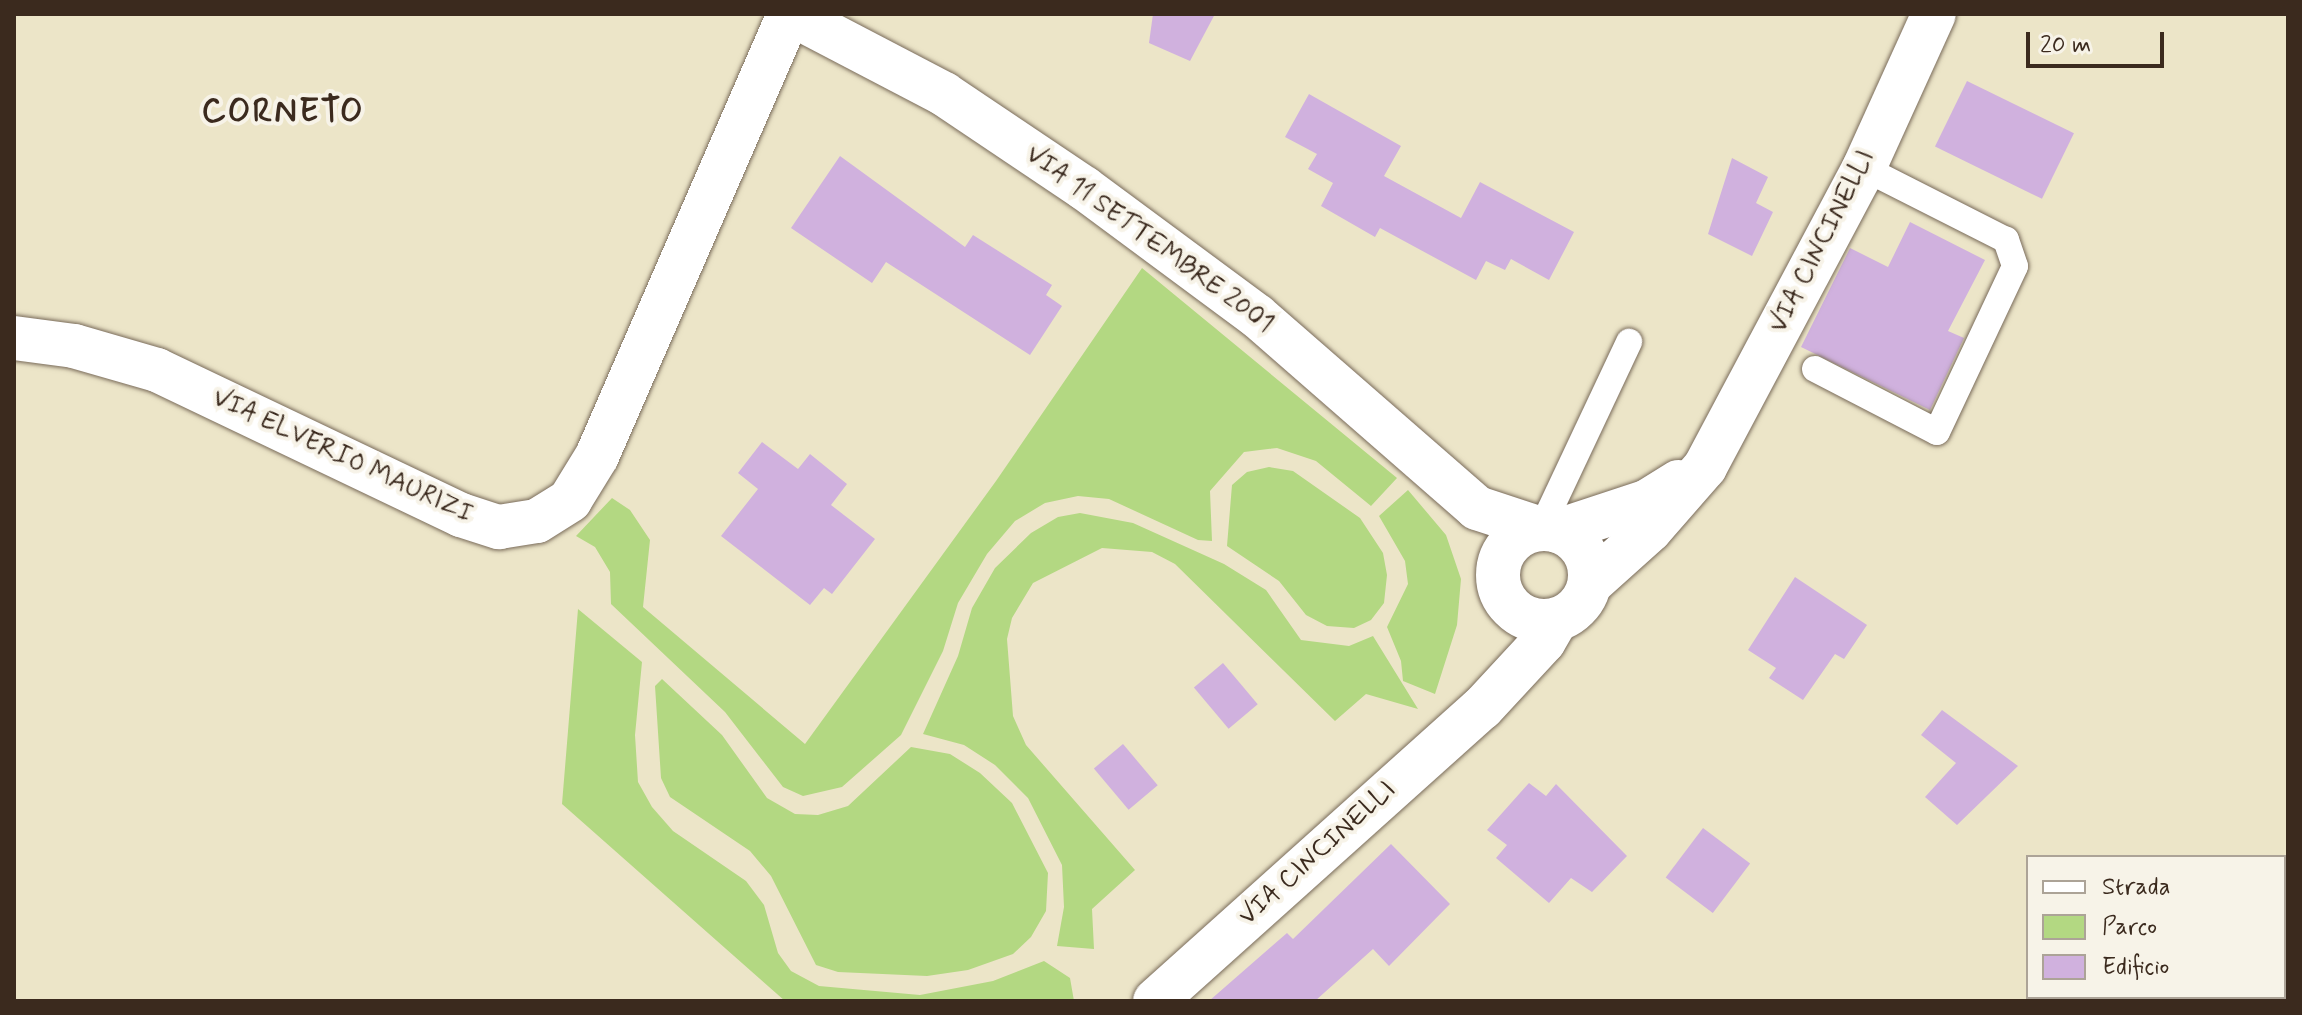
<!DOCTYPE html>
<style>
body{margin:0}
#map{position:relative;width:2302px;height:1015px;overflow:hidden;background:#ece5c8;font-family:Mynerve,sans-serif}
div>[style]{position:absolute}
.green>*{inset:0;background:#b3d882}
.building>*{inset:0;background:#d0b1de;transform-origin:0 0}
.roads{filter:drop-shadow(0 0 2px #796b5a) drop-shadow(0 0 2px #796b5a)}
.service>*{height:26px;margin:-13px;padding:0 13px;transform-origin:13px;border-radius:13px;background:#fff}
.minor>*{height:44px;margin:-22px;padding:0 22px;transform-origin:22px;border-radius:22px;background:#fff}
.minor>.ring{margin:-22px;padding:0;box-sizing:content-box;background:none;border:44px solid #fff;border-radius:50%}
span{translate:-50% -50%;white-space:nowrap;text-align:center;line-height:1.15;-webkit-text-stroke:8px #f7f3e8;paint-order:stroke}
.street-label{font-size:26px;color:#3b2a1e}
.district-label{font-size:34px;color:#3b2a1e;font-weight:700;letter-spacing:2px}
.frame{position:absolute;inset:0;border:16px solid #3b2a1e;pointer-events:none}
.legend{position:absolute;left:2026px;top:855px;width:260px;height:144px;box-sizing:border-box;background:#f7f3e8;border:2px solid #aca397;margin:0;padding:10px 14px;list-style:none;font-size:24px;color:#3b2a1e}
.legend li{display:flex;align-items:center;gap:16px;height:40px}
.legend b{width:40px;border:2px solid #aca397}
.scale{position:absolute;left:2026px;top:32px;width:138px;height:36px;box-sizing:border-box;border:4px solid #3b2a1e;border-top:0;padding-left:10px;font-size:24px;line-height:28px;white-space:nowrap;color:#3b2a1e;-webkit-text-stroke:6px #f7f3e8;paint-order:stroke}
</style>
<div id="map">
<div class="green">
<i style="clip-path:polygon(1142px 268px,1397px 478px,1371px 506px,1316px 461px,1277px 448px,1244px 452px,1210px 491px,1212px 541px,1198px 540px,1109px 499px,1078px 496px,1045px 503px,1015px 521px,987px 554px,958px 603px,943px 651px,901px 735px,842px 787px,803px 796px,783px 787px,725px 712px,611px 604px,610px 572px,595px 547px,576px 536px,612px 498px,630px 510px,650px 540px,643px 607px,805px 744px,996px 481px)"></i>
<i style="clip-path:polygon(1269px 467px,1293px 471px,1360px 518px,1383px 553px,1387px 575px,1384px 603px,1371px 620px,1354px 628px,1327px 626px,1306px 615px,1279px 581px,1227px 546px,1232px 485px,1247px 472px)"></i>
<i style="clip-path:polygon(1408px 490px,1446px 535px,1461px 579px,1457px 625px,1435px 694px,1403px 681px,1401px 661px,1387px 627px,1408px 584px,1405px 561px,1379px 516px)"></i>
<i style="clip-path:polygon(1080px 513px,1133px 523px,1224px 564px,1266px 590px,1301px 640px,1349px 646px,1373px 636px,1418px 709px,1366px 694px,1335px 721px,1175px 564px,1152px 552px,1102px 548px,1033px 583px,1012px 618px,1007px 639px,1013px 716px,1026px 745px,1135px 870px,1092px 909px,1094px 949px,1057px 946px,1064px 907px,1062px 865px,1028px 798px,995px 765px,964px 745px,923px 734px,958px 656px,972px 608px,995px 568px,1031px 533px,1058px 517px)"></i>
<i style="clip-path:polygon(578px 609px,642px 662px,635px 735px,638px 782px,652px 807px,673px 831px,746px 881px,764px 905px,778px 953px,791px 971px,819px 986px,920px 995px,993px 981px,1044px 961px,1070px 978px,1074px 1001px,785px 1001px,562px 804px)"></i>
<i style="clip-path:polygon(662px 679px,722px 735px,767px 798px,795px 814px,818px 815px,848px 806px,911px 747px,950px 754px,980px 773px,1012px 803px,1048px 873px,1046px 911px,1031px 937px,1013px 954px,968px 970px,927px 976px,838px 972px,816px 965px,771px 876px,750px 851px,670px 797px,661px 778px,655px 686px)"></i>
</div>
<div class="building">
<i style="clip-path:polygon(1153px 14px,1215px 14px,1190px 61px,1149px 43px)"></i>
<i style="left:1967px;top:81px;width:119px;height:73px;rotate:26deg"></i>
<i style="clip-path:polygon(1309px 94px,1401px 146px,1384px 176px,1461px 218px,1480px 182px,1574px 232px,1549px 280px,1511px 259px,1505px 270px,1486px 261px,1476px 280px,1380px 228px,1375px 237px,1321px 206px,1333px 183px,1308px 169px,1317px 154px,1285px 137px)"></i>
<i style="clip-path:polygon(840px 156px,965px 247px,973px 235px,1052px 285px,1046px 295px,1062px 306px,1030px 355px,886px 262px,872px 283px,791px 228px)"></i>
<i style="clip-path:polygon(1732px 158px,1768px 177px,1756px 203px,1773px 212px,1752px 256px,1708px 234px)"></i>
<i style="clip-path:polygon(1910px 222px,1985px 260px,1948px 331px,1964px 338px,1930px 410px,1801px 347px,1850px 248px,1888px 267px)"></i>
<i style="clip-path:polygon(762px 442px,798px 469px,810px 454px,847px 484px,831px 505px,875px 539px,832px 594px,824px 588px,810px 605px,721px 536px,758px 489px,738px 473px)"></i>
<i style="clip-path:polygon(1795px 577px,1867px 625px,1844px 659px,1835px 654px,1803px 700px,1769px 678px,1776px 668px,1748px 650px)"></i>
<i style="left:1223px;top:663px;width:54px;height:38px;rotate:50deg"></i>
<i style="clip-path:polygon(1942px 710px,2018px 766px,1957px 825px,1925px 797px,1956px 763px,1921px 735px)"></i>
<i style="left:1123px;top:744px;width:54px;height:38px;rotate:50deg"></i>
<i style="clip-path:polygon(1529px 783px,1546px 796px,1556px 784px,1627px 856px,1592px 892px,1571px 878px,1549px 903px,1496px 858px,1507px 845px,1487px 830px)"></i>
<i style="left:1703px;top:828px;width:59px;height:62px;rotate:37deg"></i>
<i style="clip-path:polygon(1391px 844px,1450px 904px,1389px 966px,1373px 949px,1315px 1001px,1209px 1001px,1287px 933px,1293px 939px)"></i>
</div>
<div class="roads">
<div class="service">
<i style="left:1815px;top:369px;width:137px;rotate:27.3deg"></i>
<i style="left:1937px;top:432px;width:183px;rotate:-64.8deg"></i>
<i style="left:2015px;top:266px;width:28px;rotate:-109deg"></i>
<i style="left:2006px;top:240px;width:159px;rotate:-153.1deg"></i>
<i style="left:1541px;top:529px;width:207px;rotate:-64.8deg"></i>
</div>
<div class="minor">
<i style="left:791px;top:14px;width:173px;rotate:27.6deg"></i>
<i style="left:944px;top:94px;width:169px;rotate:33.9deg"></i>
<i style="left:1084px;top:188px;width:215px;rotate:36.5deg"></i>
<i style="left:1257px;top:316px;width:292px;rotate:41.1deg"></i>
<i style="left:1477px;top:508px;width:67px;rotate:18.2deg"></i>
<i style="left:14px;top:338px;width:61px;rotate:7.6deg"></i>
<i style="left:74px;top:346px;width:86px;rotate:16.1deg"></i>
<i style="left:157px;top:370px;width:337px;rotate:25.5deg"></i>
<i style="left:461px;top:515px;width:40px;rotate:18deg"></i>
<i style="left:499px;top:527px;width:38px;rotate:-9deg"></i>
<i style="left:537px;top:521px;width:39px;rotate:-32deg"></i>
<i style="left:570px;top:500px;width:52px;rotate:-58.5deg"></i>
<i style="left:597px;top:456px;width:482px;rotate:-66.5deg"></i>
<i class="ring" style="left:1498px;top:529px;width:48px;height:48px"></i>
<i style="left:1558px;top:531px;width:95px;rotate:-18.4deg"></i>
<i style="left:1648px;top:501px;width:36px;rotate:-32deg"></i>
<i style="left:1590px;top:584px;width:81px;rotate:-42deg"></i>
<i style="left:1650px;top:530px;width:84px;rotate:-48.9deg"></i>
<i style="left:1705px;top:467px;width:339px;rotate:-62deg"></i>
<i style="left:1864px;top:168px;width:169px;rotate:-65.6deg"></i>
<i style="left:1155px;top:1001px;width:439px;rotate:-41.9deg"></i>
<i style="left:1482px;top:708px;width:91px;rotate:-47.2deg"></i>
<i style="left:1544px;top:641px;width:24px;rotate:-60deg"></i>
</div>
</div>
<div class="street-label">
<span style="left:1149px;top:240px;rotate:36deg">VIA 11 SETTEMBRE 2001</span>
<span style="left:1823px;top:242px;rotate:-63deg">VIA CINCINELLI</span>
<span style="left:342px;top:457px;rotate:25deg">VIA ELVERIO MAURIZI</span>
<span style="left:1318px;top:854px;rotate:-42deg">VIA CINCINELLI</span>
</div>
<div class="district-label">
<span style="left:283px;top:112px">CORNETO</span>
</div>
<div class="frame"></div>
<ul class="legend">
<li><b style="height:10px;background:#fff"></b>Strada</li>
<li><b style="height:22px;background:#b3d882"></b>Parco</li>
<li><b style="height:22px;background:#d0b1de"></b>Edificio</li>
</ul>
<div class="scale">20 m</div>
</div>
